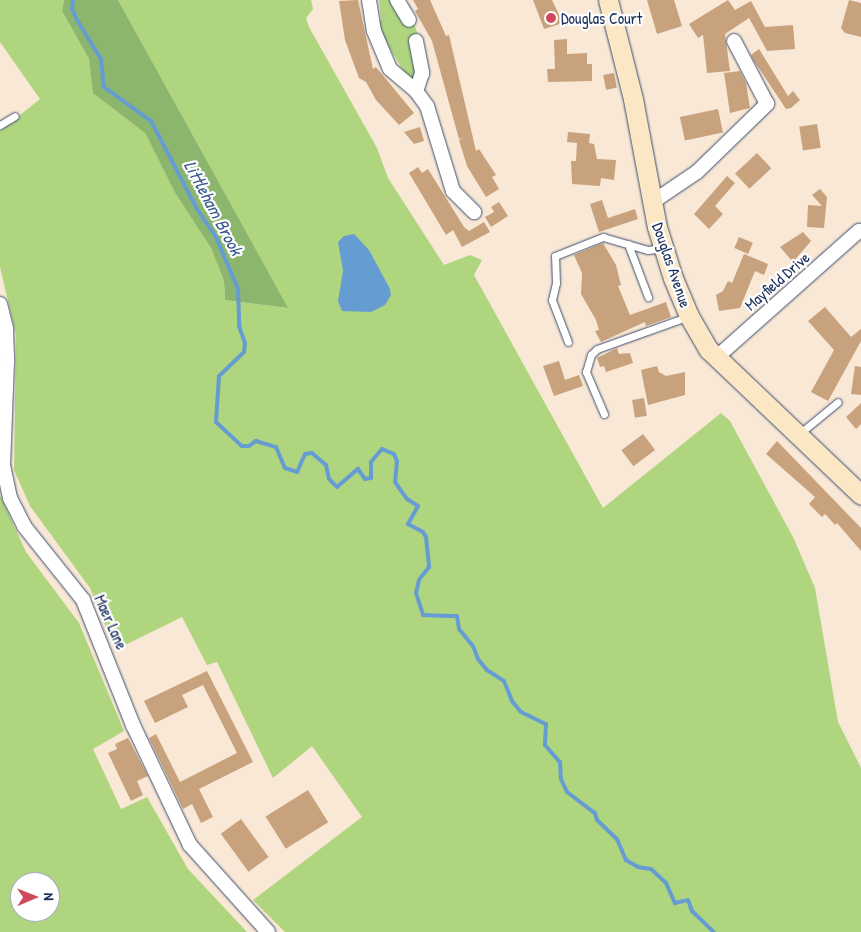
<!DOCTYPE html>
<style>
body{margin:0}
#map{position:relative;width:861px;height:932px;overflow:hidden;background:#f8e8d5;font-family:"Patrick Hand",sans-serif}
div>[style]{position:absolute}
.green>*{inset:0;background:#b0d57f}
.forest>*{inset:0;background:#8cb66e}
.water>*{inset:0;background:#659dd3}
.stream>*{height:4px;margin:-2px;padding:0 2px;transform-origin:2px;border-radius:2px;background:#659dd3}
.building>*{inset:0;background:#c8a27d;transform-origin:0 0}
.roads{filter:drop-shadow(0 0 1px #3c4b70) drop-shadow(0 0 1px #3c4b70)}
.lane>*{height:7px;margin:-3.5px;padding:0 3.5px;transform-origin:3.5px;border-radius:3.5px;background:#fff}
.street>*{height:14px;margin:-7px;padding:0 7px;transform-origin:7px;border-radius:7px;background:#fff}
.secondary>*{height:19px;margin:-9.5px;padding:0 9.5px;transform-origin:9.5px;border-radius:9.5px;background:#fbe7c3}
.dots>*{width:14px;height:14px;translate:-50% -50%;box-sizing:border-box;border:2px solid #fff;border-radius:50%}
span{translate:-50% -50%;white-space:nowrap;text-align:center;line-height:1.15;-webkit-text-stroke:4.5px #fff;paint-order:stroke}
.poi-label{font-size:16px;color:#1b2f5e}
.left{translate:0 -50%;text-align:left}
.street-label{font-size:16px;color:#1b2f5e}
.water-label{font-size:18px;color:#395b8d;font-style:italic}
.north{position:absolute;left:10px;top:872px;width:50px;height:50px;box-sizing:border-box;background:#fff;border:1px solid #a4acbf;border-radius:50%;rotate:89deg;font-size:14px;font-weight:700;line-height:20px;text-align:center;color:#1b2f5e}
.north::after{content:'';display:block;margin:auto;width:18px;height:22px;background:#d1495b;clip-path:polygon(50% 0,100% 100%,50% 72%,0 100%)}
</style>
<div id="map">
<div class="green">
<i style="clip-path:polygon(0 0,64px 0,62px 11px,89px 59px,94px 93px,145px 133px,175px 193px,211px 248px,224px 281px,225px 300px,287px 308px,118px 0,311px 0,313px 9px,306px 18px,309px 27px,377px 148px,388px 178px,444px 265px,470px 255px,482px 260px,474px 275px,603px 508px,721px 413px,730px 421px,794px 539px,815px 588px,838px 722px,861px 768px,861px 932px,285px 932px,253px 900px,362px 817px,312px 746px,273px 778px,217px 662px,207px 665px,182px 617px,115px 650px,90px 588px,30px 506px,14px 470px,16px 335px,0 267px,0 131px,40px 99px,0 42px)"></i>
<i style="clip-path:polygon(379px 0,391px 0,414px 22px,418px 36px,417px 81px,404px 79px,404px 72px,388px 45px,384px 44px,377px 24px,381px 20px)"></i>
<i style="clip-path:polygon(evenodd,0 495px,26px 552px,79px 623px,124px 731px,93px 749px,121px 809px,147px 797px,188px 869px,247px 932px,0 932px,0 495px,20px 882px,50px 882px,50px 912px,20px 912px,20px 882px)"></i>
</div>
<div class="forest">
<i style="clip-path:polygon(64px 0,118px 0,288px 308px,225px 300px,224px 281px,211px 248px,175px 193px,145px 133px,93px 93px,89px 59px,62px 11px)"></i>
</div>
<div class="water">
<i style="clip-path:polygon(354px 234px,369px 250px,390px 289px,391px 295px,385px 305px,371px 312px,342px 311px,338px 301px,343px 271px,338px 242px,344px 236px)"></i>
</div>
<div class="stream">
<i style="left:73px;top:0;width:9px;rotate:96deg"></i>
<i style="left:72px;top:9px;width:12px;rotate:66deg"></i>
<i style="left:77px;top:20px;width:46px;rotate:58.4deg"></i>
<i style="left:101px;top:59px;width:28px;rotate:84deg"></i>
<i style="left:104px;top:87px;width:58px;rotate:35.9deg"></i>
<i style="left:151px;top:121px;width:99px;rotate:62.4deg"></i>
<i style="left:197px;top:209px;width:34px;rotate:56deg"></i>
<i style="left:216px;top:237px;width:56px;rotate:67.1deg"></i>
<i style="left:238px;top:289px;width:37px;rotate:88deg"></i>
<i style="left:239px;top:326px;width:18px;rotate:71deg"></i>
<i style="left:245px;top:343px;width:9px;rotate:96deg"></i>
<i style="left:244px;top:352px;width:35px;rotate:136deg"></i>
<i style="left:219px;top:376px;width:46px;rotate:93.7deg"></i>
<i style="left:216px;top:422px;width:35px;rotate:43deg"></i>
<i style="left:242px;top:446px;width:7px"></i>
<i style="left:249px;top:446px;width:9px;rotate:-36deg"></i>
<i style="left:256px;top:441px;width:21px;rotate:17deg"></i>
<i style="left:276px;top:447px;width:23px;rotate:67deg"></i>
<i style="left:285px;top:468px;width:13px;rotate:18deg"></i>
<i style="left:297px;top:472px;width:20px;rotate:-66deg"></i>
<i style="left:305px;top:454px;width:7px;rotate:-8deg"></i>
<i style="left:312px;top:453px;width:18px;rotate:41deg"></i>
<i style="left:326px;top:465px;width:14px;rotate:78deg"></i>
<i style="left:329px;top:479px;width:11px;rotate:45deg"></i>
<i style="left:337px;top:487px;width:28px;rotate:-41deg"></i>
<i style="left:358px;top:469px;width:12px;rotate:55deg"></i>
<i style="left:365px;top:479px;width:6px;rotate:-9deg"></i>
<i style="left:371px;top:478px;width:16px;rotate:-90deg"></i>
<i style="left:371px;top:462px;width:17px;rotate:-50deg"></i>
<i style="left:382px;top:449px;width:13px;rotate:23deg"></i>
<i style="left:394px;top:454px;width:8px;rotate:67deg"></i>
<i style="left:397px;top:461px;width:21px;rotate:95deg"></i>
<i style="left:395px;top:482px;width:21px;rotate:55deg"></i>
<i style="left:407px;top:499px;width:13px;rotate:32deg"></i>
<i style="left:418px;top:506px;width:21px;rotate:119deg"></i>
<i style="left:408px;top:524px;width:17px;rotate:28deg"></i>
<i style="left:423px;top:532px;width:6px;rotate:59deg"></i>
<i style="left:426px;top:537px;width:30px;rotate:84deg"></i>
<i style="left:429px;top:567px;width:16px;rotate:128deg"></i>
<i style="left:419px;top:580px;width:13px;rotate:103deg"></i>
<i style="left:416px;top:593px;width:23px;rotate:72deg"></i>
<i style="left:423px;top:615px;width:34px;rotate:2deg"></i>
<i style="left:457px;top:616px;width:13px;rotate:81deg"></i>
<i style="left:459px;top:629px;width:22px;rotate:51deg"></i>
<i style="left:473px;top:646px;width:14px;rotate:69deg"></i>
<i style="left:478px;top:659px;width:14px;rotate:51deg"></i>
<i style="left:487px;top:670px;width:20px;rotate:33deg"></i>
<i style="left:504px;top:681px;width:22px;rotate:68deg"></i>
<i style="left:512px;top:701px;width:14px;rotate:51deg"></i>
<i style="left:521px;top:712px;width:28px;rotate:26deg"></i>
<i style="left:546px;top:724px;width:21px;rotate:93deg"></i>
<i style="left:545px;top:745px;width:23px;rotate:49deg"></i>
<i style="left:560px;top:762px;width:17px;rotate:87deg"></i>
<i style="left:561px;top:779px;width:14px;rotate:65deg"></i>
<i style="left:567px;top:792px;width:35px;rotate:37deg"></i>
<i style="left:595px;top:813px;width:7px;rotate:74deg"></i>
<i style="left:597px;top:820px;width:28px;rotate:44deg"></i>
<i style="left:617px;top:839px;width:23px;rotate:67deg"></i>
<i style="left:626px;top:860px;width:14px;rotate:30deg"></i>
<i style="left:638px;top:867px;width:13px;rotate:9deg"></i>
<i style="left:651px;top:869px;width:21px;rotate:43deg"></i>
<i style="left:666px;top:883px;width:22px;rotate:66deg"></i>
<i style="left:675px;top:903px;width:13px;rotate:-13deg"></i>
<i style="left:688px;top:900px;width:12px;rotate:70deg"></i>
<i style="left:692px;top:911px;width:30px;rotate:44deg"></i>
</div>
<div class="building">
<i style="clip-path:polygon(358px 0,373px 69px,376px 67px,414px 113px,399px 125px,376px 100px,366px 82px,359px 78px,345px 40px,339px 1px)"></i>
<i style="clip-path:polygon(413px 0,430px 0,446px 36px,449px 35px,476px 151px,479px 149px,496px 175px,492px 177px,499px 189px,486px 197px,467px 166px,459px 140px,464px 137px,459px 139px,432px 41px,415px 11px,418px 9px)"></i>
<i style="clip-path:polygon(533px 0,552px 0,563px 23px,544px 29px)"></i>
<i style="clip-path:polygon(647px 0,674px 0,682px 26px,657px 34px)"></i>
<i style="clip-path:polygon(728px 0,735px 10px,751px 1px,765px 27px,793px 25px,795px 49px,767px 51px,749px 18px,725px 34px,730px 71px,707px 73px,703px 35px,698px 38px,689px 24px)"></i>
<i style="clip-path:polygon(849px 0,861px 3px,861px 37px,845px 33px,841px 28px)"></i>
<i style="clip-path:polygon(567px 39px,567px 54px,587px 53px,587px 64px,592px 64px,592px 81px,548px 82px,547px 69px,555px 69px,554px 40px)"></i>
<i style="clip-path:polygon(759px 49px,788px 96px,793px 91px,800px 100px,791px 108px,786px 109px,754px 61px,751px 55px)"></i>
<i style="clip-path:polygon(740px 71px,746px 83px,750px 108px,730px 113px,724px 73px)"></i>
<i style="left:614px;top:73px;width:15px;height:11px;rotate:79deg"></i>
<i style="left:718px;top:109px;width:24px;height:39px;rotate:78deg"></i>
<i style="left:817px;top:124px;width:24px;height:18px;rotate:81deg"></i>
<i style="clip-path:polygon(420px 127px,424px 141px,414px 144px,404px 132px)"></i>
<i style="clip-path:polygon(568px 132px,590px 134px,589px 143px,594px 144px,597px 159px,616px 160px,614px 180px,601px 178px,600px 186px,572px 184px,571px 161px,576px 161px,577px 143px,567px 142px)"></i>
<i style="left:757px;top:153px;width:21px;height:30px;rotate:47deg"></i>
<i style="clip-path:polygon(418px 167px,422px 173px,428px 169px,464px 227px,469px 231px,484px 222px,490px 232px,462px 247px,453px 230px,446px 235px,409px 173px)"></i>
<i style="clip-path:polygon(727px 176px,735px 183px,715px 206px,723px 214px,709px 229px,694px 214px)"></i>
<i style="clip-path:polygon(820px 189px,827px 197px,824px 228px,807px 227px,808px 205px,822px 206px,812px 195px)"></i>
<i style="clip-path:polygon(602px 200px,608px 218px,635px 209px,638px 219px,599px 232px,590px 204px)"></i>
<i style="clip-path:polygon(499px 202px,508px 216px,491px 227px,485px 217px,494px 212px,491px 207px)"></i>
<i style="clip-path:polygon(803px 232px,811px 241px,793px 262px,780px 247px)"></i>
<i style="left:739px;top:237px;width:15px;height:12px;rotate:23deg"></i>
<i style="clip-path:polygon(603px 243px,616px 265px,621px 285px,618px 286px,630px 315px,666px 302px,671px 317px,646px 326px,645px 322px,601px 342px,595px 331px,599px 330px,596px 320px,581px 294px,582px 273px,574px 255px)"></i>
<i style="clip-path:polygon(744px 254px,768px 264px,764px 275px,755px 271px,740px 308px,719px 311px,716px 295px,723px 291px,728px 281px,732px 283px)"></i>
<i style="clip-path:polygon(825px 307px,851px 337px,861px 329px,861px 341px,828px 401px,811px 392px,834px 350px,808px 321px)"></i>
<i style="clip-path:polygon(617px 348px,619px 354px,630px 353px,633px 363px,606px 372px,604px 366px,600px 367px,597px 358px)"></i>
<i style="clip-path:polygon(559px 361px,565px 380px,579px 375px,583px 386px,554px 396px,543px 366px)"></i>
<i style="clip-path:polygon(657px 366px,659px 372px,666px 376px,685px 372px,685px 395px,648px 405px,641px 370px)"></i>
<i style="clip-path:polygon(855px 366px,861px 367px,861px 395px,851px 394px)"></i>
<i style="left:644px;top:398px;width:18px;height:12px;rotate:81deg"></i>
<i style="clip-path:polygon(861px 403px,861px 424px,856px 429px,846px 417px)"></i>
<i style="left:643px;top:434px;width:20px;height:27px;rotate:53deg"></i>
<i style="clip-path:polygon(777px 441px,861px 528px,861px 551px,837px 523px,835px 525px,825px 514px,822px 517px,809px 504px,815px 497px,766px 454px)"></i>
<i style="clip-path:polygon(207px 671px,253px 762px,199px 789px,213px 817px,201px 823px,192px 804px,183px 809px,149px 738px,156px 734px,180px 782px,237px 753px,203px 685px,182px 695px,188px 707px,155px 723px,144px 701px)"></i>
<i style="clip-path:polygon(128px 738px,148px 776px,137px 781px,143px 795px,131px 801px,108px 753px,117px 749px,115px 744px)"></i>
<i style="left:308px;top:790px;width:38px;height:50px;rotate:58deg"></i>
<i style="left:241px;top:819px;width:47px;height:25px;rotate:54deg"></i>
</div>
<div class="roads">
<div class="lane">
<i style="left:0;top:125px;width:17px;rotate:-31deg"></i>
<i style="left:628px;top:244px;width:57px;rotate:69.3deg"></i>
<i style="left:568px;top:342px;width:45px;rotate:-110.9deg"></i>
<i style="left:552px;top:300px;width:17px;rotate:-77deg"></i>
<i style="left:556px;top:283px;width:27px;rotate:-92deg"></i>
<i style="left:555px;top:256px;width:52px;rotate:-21.6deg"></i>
<i style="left:603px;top:237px;width:47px;rotate:16.1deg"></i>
<i style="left:648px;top:250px;width:15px;rotate:-8deg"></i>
<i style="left:604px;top:414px;width:46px;rotate:-113.2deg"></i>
<i style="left:586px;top:372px;width:18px;rotate:-74deg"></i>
<i style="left:591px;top:355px;width:8px;rotate:-45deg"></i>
<i style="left:597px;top:349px;width:98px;rotate:-19.7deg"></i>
<i style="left:799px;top:434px;width:50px;rotate:-39.4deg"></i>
</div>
<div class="street">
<i style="left:369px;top:0;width:31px;rotate:81deg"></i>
<i style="left:374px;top:31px;width:41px;rotate:67.2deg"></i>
<i style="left:390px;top:69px;width:34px;rotate:40deg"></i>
<i style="left:416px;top:91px;width:19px;rotate:54deg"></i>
<i style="left:427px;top:106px;width:89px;rotate:73deg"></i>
<i style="left:453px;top:191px;width:30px;rotate:45deg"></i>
<i style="left:397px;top:0;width:23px;rotate:59deg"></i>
<i style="left:416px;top:41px;width:33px;rotate:79deg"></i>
<i style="left:422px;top:73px;width:19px;rotate:108deg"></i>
<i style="left:651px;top:203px;width:55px;rotate:-34deg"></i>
<i style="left:697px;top:172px;width:98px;rotate:-44.2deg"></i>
<i style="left:767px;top:104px;width:71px;rotate:-117.6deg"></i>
<i style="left:0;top:304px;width:25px;rotate:76deg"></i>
<i style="left:6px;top:328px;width:34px;rotate:88deg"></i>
<i style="left:7px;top:362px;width:103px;rotate:92.2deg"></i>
<i style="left:3px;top:465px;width:34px;rotate:78deg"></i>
<i style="left:10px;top:498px;width:31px;rotate:63deg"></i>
<i style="left:24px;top:526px;width:95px;rotate:51.4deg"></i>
<i style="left:83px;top:600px;width:135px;rotate:68.2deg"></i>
<i style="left:133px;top:725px;width:133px;rotate:64.6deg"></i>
<i style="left:190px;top:845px;width:117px;rotate:48.1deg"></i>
<i style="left:717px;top:357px;width:190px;rotate:-41.6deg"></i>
</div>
<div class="secondary">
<i style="left:608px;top:0;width:102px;rotate:75.8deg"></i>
<i style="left:633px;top:99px;width:130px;rotate:79.4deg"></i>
<i style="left:657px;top:227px;width:53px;rotate:72.6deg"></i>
<i style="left:673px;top:278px;width:41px;rotate:67.2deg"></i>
<i style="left:689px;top:316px;width:39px;rotate:60deg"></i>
<i style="left:709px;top:350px;width:210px;rotate:43.6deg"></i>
</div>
</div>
<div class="dots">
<i style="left:551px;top:18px;background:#d1495b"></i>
</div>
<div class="poi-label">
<span class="left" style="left:561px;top:18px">Douglas Court</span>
</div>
<div class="street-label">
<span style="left:672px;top:265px;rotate:71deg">Douglas Avenue</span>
<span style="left:777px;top:281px;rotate:-41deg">Mayfield Drive</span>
<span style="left:111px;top:622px;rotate:66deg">Maer Lane</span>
</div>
<div class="water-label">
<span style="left:213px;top:208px;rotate:62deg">Littleham Brook</span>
</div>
<div class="north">N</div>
</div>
